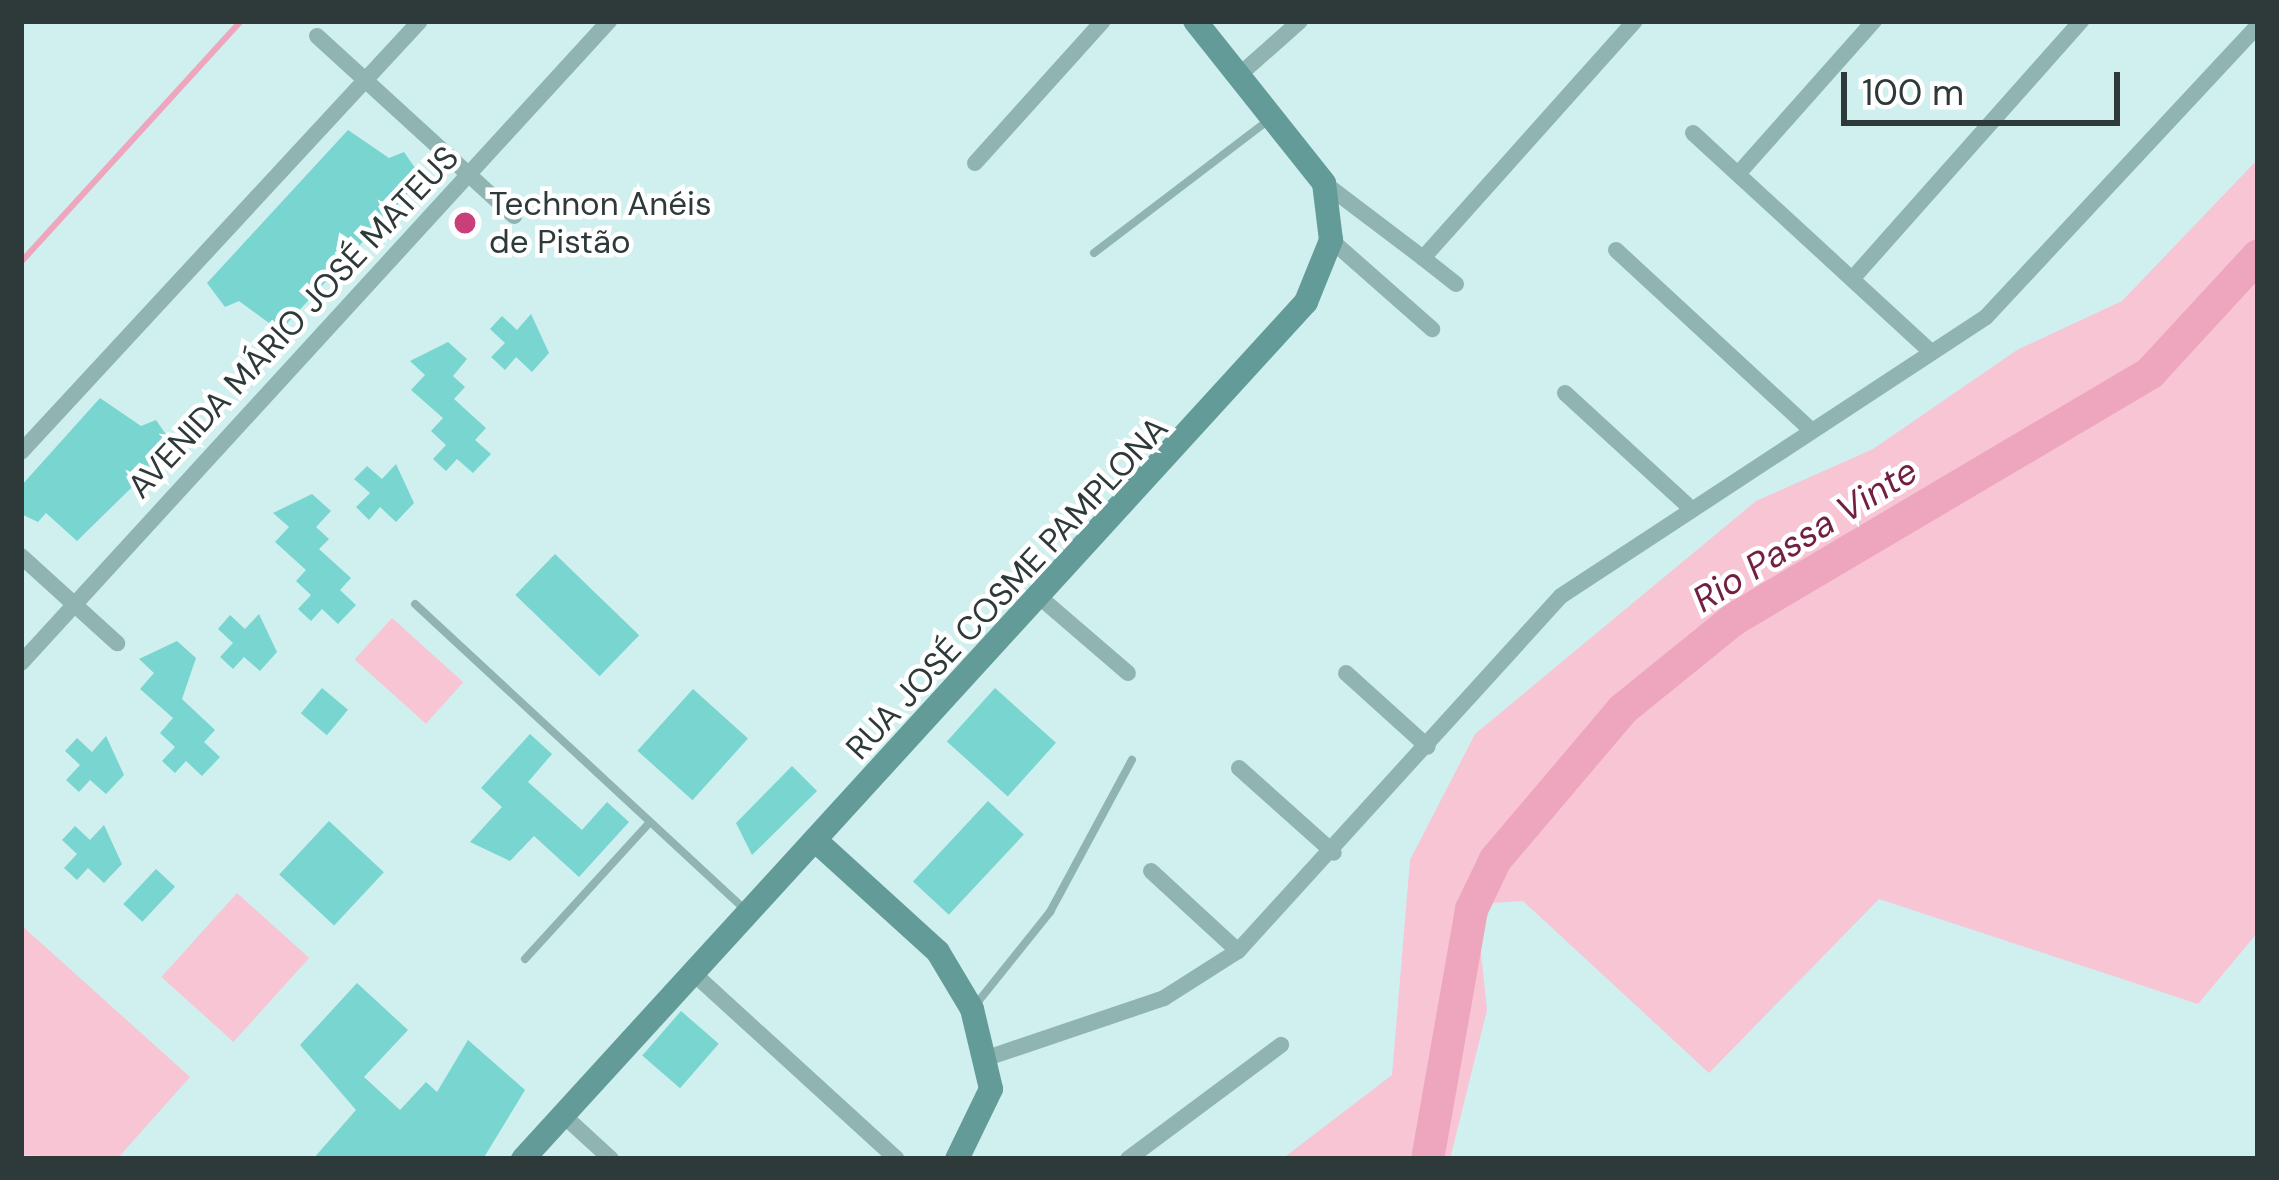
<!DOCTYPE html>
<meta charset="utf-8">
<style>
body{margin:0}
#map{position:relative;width:2279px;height:1180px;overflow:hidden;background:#cff0ee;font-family:"DM Sans",sans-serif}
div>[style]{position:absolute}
.green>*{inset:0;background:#f8c5d5;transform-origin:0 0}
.stream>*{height:6px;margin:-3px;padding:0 3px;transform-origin:3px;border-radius:3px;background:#eda6bd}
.river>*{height:33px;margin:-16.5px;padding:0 16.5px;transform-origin:16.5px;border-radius:16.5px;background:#eda6bd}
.building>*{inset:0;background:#79d5d0;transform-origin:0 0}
.lane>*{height:8px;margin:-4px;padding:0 4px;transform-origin:4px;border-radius:4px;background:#90b4b2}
.street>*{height:16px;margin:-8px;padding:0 8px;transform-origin:8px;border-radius:8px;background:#90b4b2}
.secondary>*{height:24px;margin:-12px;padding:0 12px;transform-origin:12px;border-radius:12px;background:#629b98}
.dots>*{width:33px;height:33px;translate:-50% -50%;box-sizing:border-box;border:6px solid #fff;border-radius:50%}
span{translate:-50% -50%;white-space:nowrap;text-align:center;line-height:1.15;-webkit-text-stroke:9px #fff;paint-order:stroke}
.poi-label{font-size:33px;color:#2d3a39}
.left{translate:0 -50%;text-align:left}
.street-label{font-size:33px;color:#2d3a39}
.water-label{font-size:36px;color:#711f42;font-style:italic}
.frame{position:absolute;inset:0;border:24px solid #2d3a39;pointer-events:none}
.scale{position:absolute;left:1841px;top:72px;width:279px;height:54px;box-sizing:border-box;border:6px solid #2d3a39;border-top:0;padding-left:15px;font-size:36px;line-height:42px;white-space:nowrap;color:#2d3a39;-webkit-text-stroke:9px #fff;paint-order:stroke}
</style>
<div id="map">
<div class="green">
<i style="clip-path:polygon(2258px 159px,2258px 932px,2198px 1004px,1879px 899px,1709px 1073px,1523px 901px,1493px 903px,1478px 924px,1487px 1010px,1450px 1159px,1282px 1159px,1392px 1075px,1410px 860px,1475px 734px,1756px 501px,1873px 449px,2017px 350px,2122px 301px)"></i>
<i style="left:392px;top:618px;width:96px;height:56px;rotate:42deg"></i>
<i style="left:237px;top:893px;width:97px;height:113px;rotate:42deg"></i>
<i style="clip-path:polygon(21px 925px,190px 1077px,117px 1159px,21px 1155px)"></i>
</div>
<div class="stream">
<i style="left:21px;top:262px;width:326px;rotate:-47.6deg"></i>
</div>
<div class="river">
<i style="left:1427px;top:1159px;width:254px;rotate:-80deg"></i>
<i style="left:1471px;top:909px;width:55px;rotate:-64.4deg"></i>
<i style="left:1495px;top:859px;width:197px;rotate:-49.7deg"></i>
<i style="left:1622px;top:709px;width:143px;rotate:-39deg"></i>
<i style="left:1733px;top:619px;width:485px;rotate:-30.6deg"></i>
<i style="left:2150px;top:372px;width:159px;rotate:-47.3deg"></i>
</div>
<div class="building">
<i style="clip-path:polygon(348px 130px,389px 158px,404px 152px,422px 178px,280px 331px,239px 301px,225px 307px,207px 283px)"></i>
<i style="clip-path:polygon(531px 314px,549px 353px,532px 372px,516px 357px,505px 370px,491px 357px,505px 343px,490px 329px,502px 316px,517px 330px)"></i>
<i style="clip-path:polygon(448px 342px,467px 359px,453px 376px,465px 387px,454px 399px,486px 428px,475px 440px,491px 454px,473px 473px,457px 459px,446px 471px,433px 459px,446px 445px,431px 431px,443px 418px,411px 390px,425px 375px,410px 361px)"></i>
<i style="clip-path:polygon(100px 398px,141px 426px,156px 420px,174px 446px,77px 541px,46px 513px,38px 522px,21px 514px,21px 486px)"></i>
<i style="clip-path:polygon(396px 464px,414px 503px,396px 522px,380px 507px,369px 520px,356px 507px,370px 493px,354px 479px,367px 466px,382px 479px)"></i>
<i style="clip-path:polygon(312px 494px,331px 511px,316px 527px,329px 539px,319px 549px,351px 578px,340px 590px,356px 605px,338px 624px,322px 609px,311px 621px,298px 609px,311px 595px,296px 581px,306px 570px,275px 542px,289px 527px,273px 513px)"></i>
<i style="left:555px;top:554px;width:117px;height:57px;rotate:44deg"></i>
<i style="clip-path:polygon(259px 614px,277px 652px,260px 671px,244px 657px,233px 669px,220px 657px,233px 643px,218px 629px,230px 615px,245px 629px)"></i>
<i style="clip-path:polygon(177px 641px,196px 658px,182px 699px,215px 730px,204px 742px,220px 757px,202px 776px,186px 761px,175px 773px,162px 761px,175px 747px,160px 733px,173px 718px,140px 689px,154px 673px,139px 659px)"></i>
<i style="left:322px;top:688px;width:34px;height:33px;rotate:40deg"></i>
<i style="left:995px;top:688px;width:82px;height:72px;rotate:42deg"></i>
<i style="left:693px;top:689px;width:74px;height:83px;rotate:42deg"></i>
<i style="clip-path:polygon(530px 734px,552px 754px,528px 782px,582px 830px,607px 802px,629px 822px,579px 877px,534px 836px,510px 861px,470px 842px,502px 807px,481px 788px)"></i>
<i style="clip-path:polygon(106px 736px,124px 775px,106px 794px,90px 780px,79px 792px,66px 780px,80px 765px,65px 751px,77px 738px,92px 752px)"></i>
<i style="clip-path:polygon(792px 766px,817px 791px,752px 855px,736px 823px)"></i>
<i style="left:988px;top:801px;width:49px;height:110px;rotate:43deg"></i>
<i style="left:329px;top:821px;width:75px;height:73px;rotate:43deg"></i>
<i style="clip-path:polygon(104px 825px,122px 864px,104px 883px,88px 868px,77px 880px,64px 868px,77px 854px,62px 840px,75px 826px,90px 840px)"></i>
<i style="left:156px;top:869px;width:26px;height:48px;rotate:43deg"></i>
<i style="clip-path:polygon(357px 983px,408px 1030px,364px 1077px,400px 1110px,426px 1082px,437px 1092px,468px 1040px,525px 1090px,483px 1159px,313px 1159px,356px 1110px,300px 1045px)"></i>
<i style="left:681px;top:1011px;width:50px;height:59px;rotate:41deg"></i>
</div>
<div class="lane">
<i style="left:1094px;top:253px;width:216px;rotate:-37.3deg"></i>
<i style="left:415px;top:604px;width:452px;rotate:42.8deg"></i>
<i style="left:525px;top:959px;width:185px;rotate:-47.6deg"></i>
<i style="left:977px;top:1003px;width:117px;rotate:-51.3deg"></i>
<i style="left:1050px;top:912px;width:173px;rotate:-61.7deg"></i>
</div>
<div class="street">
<i style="left:317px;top:36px;width:267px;rotate:42.4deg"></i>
<i style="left:1237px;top:77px;width:84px;rotate:-41.6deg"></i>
<i style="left:1693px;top:133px;width:321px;rotate:42.6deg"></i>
<i style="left:975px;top:163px;width:191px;rotate:-48deg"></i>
<i style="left:1738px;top:174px;width:205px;rotate:-48.4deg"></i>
<i style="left:1324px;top:183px;width:124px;rotate:37.1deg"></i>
<i style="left:1423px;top:258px;width:318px;rotate:-48.2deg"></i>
<i style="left:1331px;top:240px;width:135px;rotate:41.4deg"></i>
<i style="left:1616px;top:250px;width:260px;rotate:42.7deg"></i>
<i style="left:1423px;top:258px;width:42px;rotate:38.2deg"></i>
<i style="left:1853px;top:278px;width:344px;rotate:-48.4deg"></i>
<i style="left:1565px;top:393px;width:164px;rotate:42.5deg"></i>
<i style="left:21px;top:452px;width:587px;rotate:-47.21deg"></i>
<i style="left:21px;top:556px;width:130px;rotate:42.2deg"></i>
<i style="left:1043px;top:600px;width:112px;rotate:40.7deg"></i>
<i style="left:21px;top:663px;width:871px;rotate:-47.51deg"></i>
<i style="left:1346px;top:673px;width:110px;rotate:42.1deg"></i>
<i style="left:1239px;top:768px;width:127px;rotate:41.8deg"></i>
<i style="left:1151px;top:871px;width:118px;rotate:42.6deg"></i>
<i style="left:692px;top:972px;width:277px;rotate:42.4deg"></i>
<i style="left:990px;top:1057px;width:184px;rotate:-18.7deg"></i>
<i style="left:1164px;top:998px;width:88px;rotate:-32.4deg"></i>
<i style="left:1238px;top:951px;width:480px;rotate:-47.7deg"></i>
<i style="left:1561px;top:596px;width:508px;rotate:-33.28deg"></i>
<i style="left:1986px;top:317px;width:399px;rotate:-47deg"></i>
<i style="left:563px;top:1115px;width:65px;rotate:42.5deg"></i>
<i style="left:1128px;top:1159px;width:191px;rotate:-36.7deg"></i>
</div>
<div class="secondary">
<i style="left:815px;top:840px;width:166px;rotate:42.3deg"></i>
<i style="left:938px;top:952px;width:66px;rotate:59.2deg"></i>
<i style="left:972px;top:1009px;width:82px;rotate:76.6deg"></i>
<i style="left:991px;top:1089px;width:78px;rotate:115.9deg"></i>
<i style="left:523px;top:1159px;width:1161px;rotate:-47.58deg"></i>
<i style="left:1306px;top:302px;width:67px;rotate:-68deg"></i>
<i style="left:1331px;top:240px;width:57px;rotate:-97deg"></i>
<i style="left:1324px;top:183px;width:207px;rotate:-128.5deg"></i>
</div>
<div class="dots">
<i style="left:465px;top:223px;background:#c83f79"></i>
</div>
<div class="poi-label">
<span class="left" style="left:489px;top:223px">Technon Anéis<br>de Pistão</span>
</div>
<div class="street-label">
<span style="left:293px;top:322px;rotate:-47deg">AVENIDA MÁRIO JOSÉ MATEUS</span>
<span style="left:1007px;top:588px;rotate:-47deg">RUA JOSÉ COSME PAMPLONA</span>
</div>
<div class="water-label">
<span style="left:1805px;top:535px;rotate:-32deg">Rio Passa Vinte</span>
</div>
<div class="frame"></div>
<div class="scale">100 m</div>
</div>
